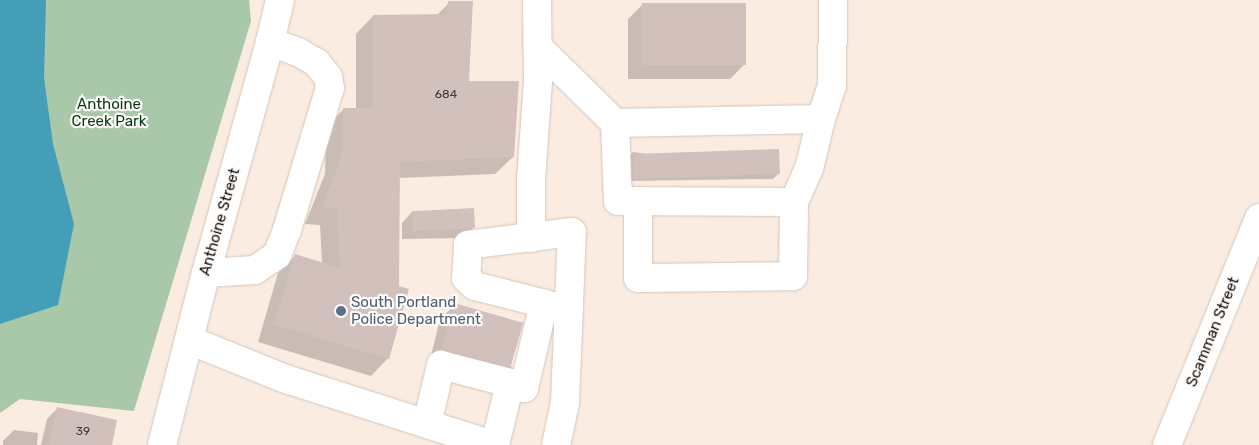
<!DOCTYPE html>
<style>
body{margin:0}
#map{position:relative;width:1259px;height:445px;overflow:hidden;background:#fbece1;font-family:Rubik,sans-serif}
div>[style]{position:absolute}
.green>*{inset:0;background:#a8c8a9}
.water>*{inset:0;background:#459eb7}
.shadow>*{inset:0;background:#0003}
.building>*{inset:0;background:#d2c0bc;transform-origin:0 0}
.roads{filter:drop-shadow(0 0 1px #d3c5ba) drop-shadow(0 0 1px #d3c5ba)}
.minor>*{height:28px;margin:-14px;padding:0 14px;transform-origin:14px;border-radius:14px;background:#fff}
.dots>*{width:14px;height:14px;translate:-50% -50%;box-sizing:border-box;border:2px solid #fffcf9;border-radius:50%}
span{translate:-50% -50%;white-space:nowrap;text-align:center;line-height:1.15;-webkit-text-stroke:4.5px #fffcf9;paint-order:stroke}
.number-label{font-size:12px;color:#423a36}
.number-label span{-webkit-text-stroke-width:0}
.park-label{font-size:15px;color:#003d0d}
.street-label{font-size:15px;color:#120d0a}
.service-label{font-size:15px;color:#4e5e75}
.left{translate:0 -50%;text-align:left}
</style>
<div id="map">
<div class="green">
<i style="clip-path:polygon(0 0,249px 0,251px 21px,134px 411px,20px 399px,0 413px)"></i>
</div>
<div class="water">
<i style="clip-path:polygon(0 0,46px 0,44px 78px,53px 144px,74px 224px,58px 305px,0 324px)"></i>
</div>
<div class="shadow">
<i style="clip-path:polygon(449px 3px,468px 82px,513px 157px,495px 174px,399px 178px,388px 358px,371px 376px,258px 342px,278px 273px,296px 255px,322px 263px,320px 225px,305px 224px,325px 174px,326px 127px,344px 109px,356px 109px,356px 34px,373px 16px,436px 16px)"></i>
<i style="clip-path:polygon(642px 5px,744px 65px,730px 79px,628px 79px,628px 19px)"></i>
<i style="clip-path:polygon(633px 152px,778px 174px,773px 179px,628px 181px,628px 157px)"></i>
<i style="clip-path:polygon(412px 212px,474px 227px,463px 238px,402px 239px,402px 223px)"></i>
<i style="clip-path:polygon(455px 305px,512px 367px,497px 382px,429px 364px,440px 319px)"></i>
<i style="clip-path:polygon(58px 408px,111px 445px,41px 445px,47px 419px)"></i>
<i style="clip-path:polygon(14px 430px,38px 433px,37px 445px,3px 445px,3px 441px)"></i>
</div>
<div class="building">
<i style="clip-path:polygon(448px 1px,473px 1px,469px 81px,519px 81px,514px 157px,400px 162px,399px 286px,409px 289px,389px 359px,274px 325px,295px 254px,340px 268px,337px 208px,322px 207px,342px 156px,343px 108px,373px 108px,373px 15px,446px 14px)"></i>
<i style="left:642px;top:3px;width:104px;height:62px"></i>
<i style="left:779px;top:149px;width:25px;height:146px;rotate:88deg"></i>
<i style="left:474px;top:208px;width:20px;height:62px;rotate:87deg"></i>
<i style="left:454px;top:303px;width:72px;height:47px;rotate:16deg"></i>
<i style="clip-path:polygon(57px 407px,117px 420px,112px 445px,49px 445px)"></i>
</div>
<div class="roads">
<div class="minor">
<i style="left:538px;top:47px;width:108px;rotate:44.6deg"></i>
<i style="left:615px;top:123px;width:206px;rotate:-1.1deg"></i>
<i style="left:821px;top:119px;width:35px;rotate:-72deg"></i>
<i style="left:832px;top:86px;width:86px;rotate:-89.3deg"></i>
<i style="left:615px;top:123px;width:78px;rotate:87.8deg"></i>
<i style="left:618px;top:201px;width:176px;rotate:0.3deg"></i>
<i style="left:794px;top:202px;width:36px;rotate:-66deg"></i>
<i style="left:809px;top:169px;width:51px;rotate:-76.5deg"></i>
<i style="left:638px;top:201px;width:77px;rotate:90deg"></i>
<i style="left:638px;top:278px;width:155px;rotate:-0.7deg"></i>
<i style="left:793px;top:276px;width:74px;rotate:-89.2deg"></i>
<i style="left:531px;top:238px;width:59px;rotate:-90deg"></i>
<i style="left:531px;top:179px;width:97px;rotate:-85.9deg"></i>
<i style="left:538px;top:82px;width:82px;rotate:-90.7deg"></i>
<i style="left:206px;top:273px;width:49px;rotate:-3.5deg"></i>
<i style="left:255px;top:270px;width:27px;rotate:-34deg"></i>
<i style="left:277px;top:255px;width:27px;rotate:-68deg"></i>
<i style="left:287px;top:230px;width:148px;rotate:-73.2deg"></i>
<i style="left:330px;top:88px;width:11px;rotate:-100deg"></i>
<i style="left:328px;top:77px;width:18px;rotate:-128deg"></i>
<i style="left:317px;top:63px;width:22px;rotate:-150deg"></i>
<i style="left:298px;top:52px;width:30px;rotate:-160deg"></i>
<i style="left:189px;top:340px;width:105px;rotate:21.9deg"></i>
<i style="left:286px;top:379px;width:217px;rotate:17.7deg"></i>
<i style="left:510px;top:383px;width:15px;rotate:20deg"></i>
<i style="left:524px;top:388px;width:87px;rotate:-76.8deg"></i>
<i style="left:427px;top:424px;width:61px;rotate:-76.7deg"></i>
<i style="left:441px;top:365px;width:71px;rotate:14.6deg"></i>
<i style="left:510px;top:383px;width:64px;rotate:103.6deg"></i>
<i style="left:162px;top:445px;width:178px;rotate:-75.7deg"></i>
<i style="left:206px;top:273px;width:240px;rotate:-74.5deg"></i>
<i style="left:270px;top:42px;width:43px;rotate:-76.6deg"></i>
<i style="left:556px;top:445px;width:43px;rotate:-77.9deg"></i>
<i style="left:565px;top:403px;width:171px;rotate:-87.7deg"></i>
<i style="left:572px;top:232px;width:105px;rotate:172.9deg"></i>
<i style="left:468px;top:245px;width:33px;rotate:93deg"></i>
<i style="left:466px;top:278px;width:12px;rotate:42deg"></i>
<i style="left:475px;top:286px;width:97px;rotate:14.3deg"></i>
<i style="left:1167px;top:445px;width:245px;rotate:-67.9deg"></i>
</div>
</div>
<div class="dots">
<i style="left:341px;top:311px;background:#5c6f8a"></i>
</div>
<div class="number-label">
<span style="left:446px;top:95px">684</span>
<span style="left:83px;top:432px">39</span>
</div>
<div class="park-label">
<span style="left:109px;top:113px">Anthoine<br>Creek Park</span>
</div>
<div class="street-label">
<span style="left:220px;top:222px;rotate:-74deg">Anthoine Street</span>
<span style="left:1213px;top:332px;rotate:-68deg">Scamman Street</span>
</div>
<div class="service-label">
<span class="left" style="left:351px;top:311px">South Portland<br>Police Department</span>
</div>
</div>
